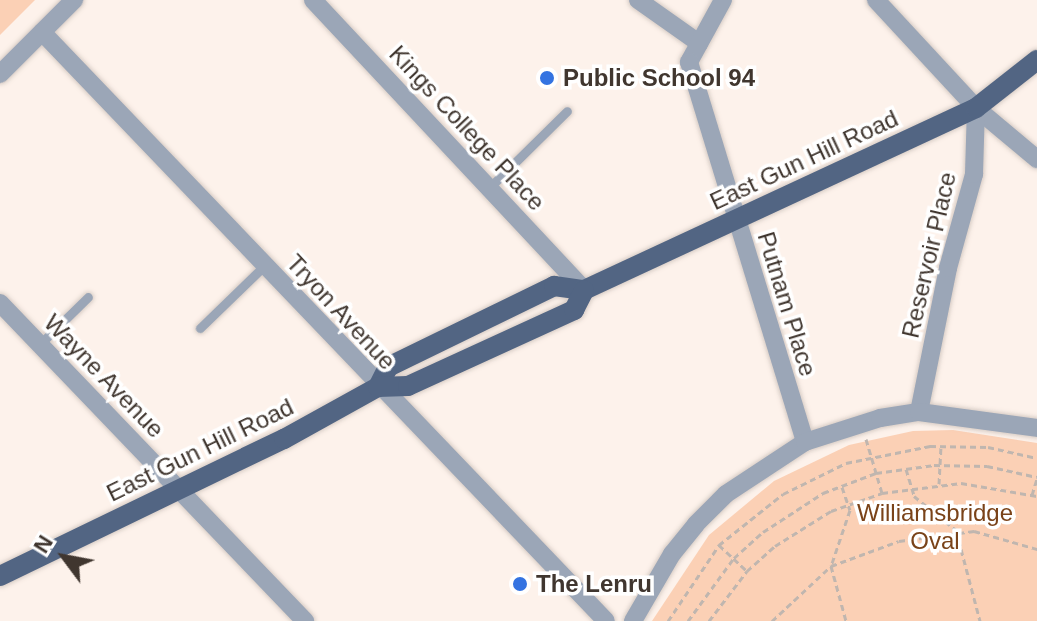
<!DOCTYPE html>
<style>
body{margin:0}
#map{position:relative;width:1037px;height:621px;overflow:hidden;background:#fdf2eb;font-family:Helvetica,sans-serif}
div>[style]{position:absolute}
.green>*{inset:0;background:#fbd0b5}
.path>*{height:3px;margin-top:-1.5px;transform-origin:0;background:repeating-linear-gradient(90deg,#c0b6af 0 6px,transparent 0 10px)}
.roads{filter:drop-shadow(0 0 2px #d7ccc5) drop-shadow(0 0 2px #d7ccc5)}
.lane>*{height:9px;margin:-4.5px;padding:0 4.5px;transform-origin:4.5px;border-radius:4.5px;background:#9ba6b7}
.street>*{height:18px;margin:-9px;padding:0 9px;transform-origin:9px;border-radius:9px;background:#9ba6b7}
.primary>*{height:20px;margin:-10px;padding:0 10px;transform-origin:10px;border-radius:10px;background:#526583}
.dots>*{width:22px;height:22px;translate:-50% -50%;box-sizing:border-box;border:4px solid #fff;border-radius:50%}
span{translate:-50% -50%;white-space:nowrap;text-align:center;line-height:1.15;-webkit-text-stroke:7px #fff;paint-order:stroke}
.poi-label{font-size:24px;color:#40362f;font-weight:700}
.left{translate:0 -50%;text-align:left}
.street-label{font-size:24px;color:#40362f}
.park-label{font-size:24px;color:#7a4319}
.north{position:absolute;left:24px;top:517px;width:80px;height:80px;-webkit-text-stroke:6px #fff;paint-order:stroke;rotate:302deg;font-size:22px;font-weight:700;line-height:32px;text-align:center;color:#40362f}
.north::after{content:'';display:block;margin:auto;width:28px;height:36px;background:#40362f;clip-path:polygon(50% 0,100% 100%,50% 72%,0 100%)}
</style>
<div id="map">
<div class="green">
<i style="clip-path:polygon(0 0,35px 0,0 35px)"></i>
<i style="clip-path:polygon(953px 430px,1037px 443px,1037px 621px,652px 621px,709px 535px,774px 481px,849px 445px,913px 431px)"></i>
</div>
<div class="path">
<i style="left:866px;top:439px;width:56px;rotate:73.5deg"></i>
<i style="left:906px;top:469px;width:28px;rotate:73deg"></i>
<i style="left:914px;top:496px;width:54px;rotate:39deg"></i>
<i style="left:956px;top:530px;width:94px;rotate:75.2deg"></i>
<i style="left:939px;top:484px;width:38px;rotate:-87deg"></i>
<i style="left:842px;top:487px;width:24px;rotate:71deg"></i>
<i style="left:850px;top:510px;width:59px;rotate:108.7deg"></i>
<i style="left:831px;top:566px;width:57px;rotate:74.7deg"></i>
<i style="left:1032px;top:495px;width:17px;rotate:-73deg"></i>
<i style="left:719px;top:545px;width:38px;rotate:43deg"></i>
<i style="left:668px;top:621px;width:92px;rotate:-56.1deg"></i>
<i style="left:719px;top:545px;width:82px;rotate:-38.6deg"></i>
<i style="left:783px;top:494px;width:70px;rotate:-26.2deg"></i>
<i style="left:846px;top:463px;width:86px;rotate:-11.4deg"></i>
<i style="left:930px;top:446px;width:58px;rotate:1deg"></i>
<i style="left:988px;top:447px;width:50px;rotate:12.7deg"></i>
<i style="left:688px;top:621px;width:78px;rotate:-53.9deg"></i>
<i style="left:734px;top:558px;width:39px;rotate:-42deg"></i>
<i style="left:763px;top:532px;width:72px;rotate:-33deg"></i>
<i style="left:823px;top:493px;width:57px;rotate:-20.7deg"></i>
<i style="left:876px;top:473px;width:59px;rotate:-7.9deg"></i>
<i style="left:934px;top:465px;width:53px;rotate:1.1deg"></i>
<i style="left:987px;top:466px;width:51px;rotate:12.4deg"></i>
<i style="left:709px;top:621px;width:63px;rotate:-52.8deg"></i>
<i style="left:747px;top:571px;width:38px;rotate:-42deg"></i>
<i style="left:775px;top:546px;width:66px;rotate:-32deg"></i>
<i style="left:831px;top:511px;width:54px;rotate:-19.4deg"></i>
<i style="left:882px;top:493px;width:80px;rotate:-7.2deg"></i>
<i style="left:961px;top:483px;width:77px;rotate:9.7deg"></i>
<i style="left:772px;top:621px;width:81px;rotate:-43deg"></i>
<i style="left:831px;top:566px;width:72px;rotate:-20.2deg"></i>
<i style="left:899px;top:541px;width:76px;rotate:-7.6deg"></i>
<i style="left:974px;top:531px;width:66px;rotate:15.9deg"></i>
</div>
<div class="roads">
<div class="lane">
<i style="left:490px;top:187px;width:108px;rotate:-44.6deg"></i>
<i style="left:200px;top:328px;width:91px;rotate:-44.1deg"></i>
<i style="left:40px;top:344px;width:67px;rotate:-44.4deg"></i>
</div>
<div class="street">
<i style="left:313px;top:0;width:397px;rotate:46.9deg"></i>
<i style="left:638px;top:0;width:75px;rotate:35.2deg"></i>
<i style="left:723px;top:0;width:71px;rotate:118.7deg"></i>
<i style="left:689px;top:62px;width:397px;rotate:73deg"></i>
<i style="left:876px;top:0;width:147px;rotate:47.2deg"></i>
<i style="left:976px;top:108px;width:80px;rotate:39.9deg"></i>
<i style="left:42px;top:32px;width:815px;rotate:46.24deg"></i>
<i style="left:0;top:74px;width:105px;rotate:-45deg"></i>
<i style="left:0;top:303px;width:441px;rotate:46.2deg"></i>
<i style="left:919px;top:412px;width:147px;rotate:-78.6deg"></i>
<i style="left:948px;top:268px;width:98px;rotate:-74.5deg"></i>
<i style="left:974px;top:174px;width:66px;rotate:-88.3deg"></i>
<i style="left:633px;top:621px;width:78px;rotate:-59.8deg"></i>
<i style="left:672px;top:554px;width:38px;rotate:-51deg"></i>
<i style="left:696px;top:524px;width:42px;rotate:-45deg"></i>
<i style="left:726px;top:494px;width:95px;rotate:-33.4deg"></i>
<i style="left:805px;top:442px;width:79px;rotate:-17.7deg"></i>
<i style="left:880px;top:418px;width:39px;rotate:-9deg"></i>
<i style="left:919px;top:412px;width:119px;rotate:7.7deg"></i>
</div>
<div class="primary">
<i style="left:378px;top:387px;width:22px;rotate:-63deg"></i>
<i style="left:388px;top:367px;width:185px;rotate:-26deg"></i>
<i style="left:554px;top:286px;width:30px;rotate:8deg"></i>
<i style="left:584px;top:290px;width:432px;rotate:-24.9deg"></i>
<i style="left:976px;top:108px;width:78px;rotate:-38.2deg"></i>
<i style="left:0;top:576px;width:315px;rotate:-25.8deg"></i>
<i style="left:284px;top:439px;width:107px;rotate:-29deg"></i>
<i style="left:378px;top:387px;width:30px;rotate:-2deg"></i>
<i style="left:408px;top:386px;width:183px;rotate:-24.6deg"></i>
<i style="left:574px;top:310px;width:22px;rotate:-63deg"></i>
</div>
</div>
<div class="dots">
<i style="left:547px;top:78px;background:#3473e1"></i>
<i style="left:520px;top:584px;background:#3473e1"></i>
</div>
<div class="poi-label">
<span class="left" style="left:563px;top:78px">Public School 94</span>
<span class="left" style="left:536px;top:584px">The Lenru</span>
</div>
<div class="street-label">
<span style="left:467px;top:128px;rotate:47deg">Kings College Place</span>
<span style="left:804px;top:160px;rotate:-25deg">East Gun Hill Road</span>
<span style="left:929px;top:255px;rotate:-77deg">Reservoir Place</span>
<span style="left:787px;top:304px;rotate:73deg">Putnam Place</span>
<span style="left:341px;top:312px;rotate:47deg">Tryon Avenue</span>
<span style="left:104px;top:376px;rotate:46deg">Wayne Avenue</span>
<span style="left:200px;top:450px;rotate:-26deg">East Gun Hill Road</span>
</div>
<div class="park-label">
<span style="left:935px;top:527px">Williamsbridge<br>Oval</span>
</div>
<div class="north">N</div>
</div>
